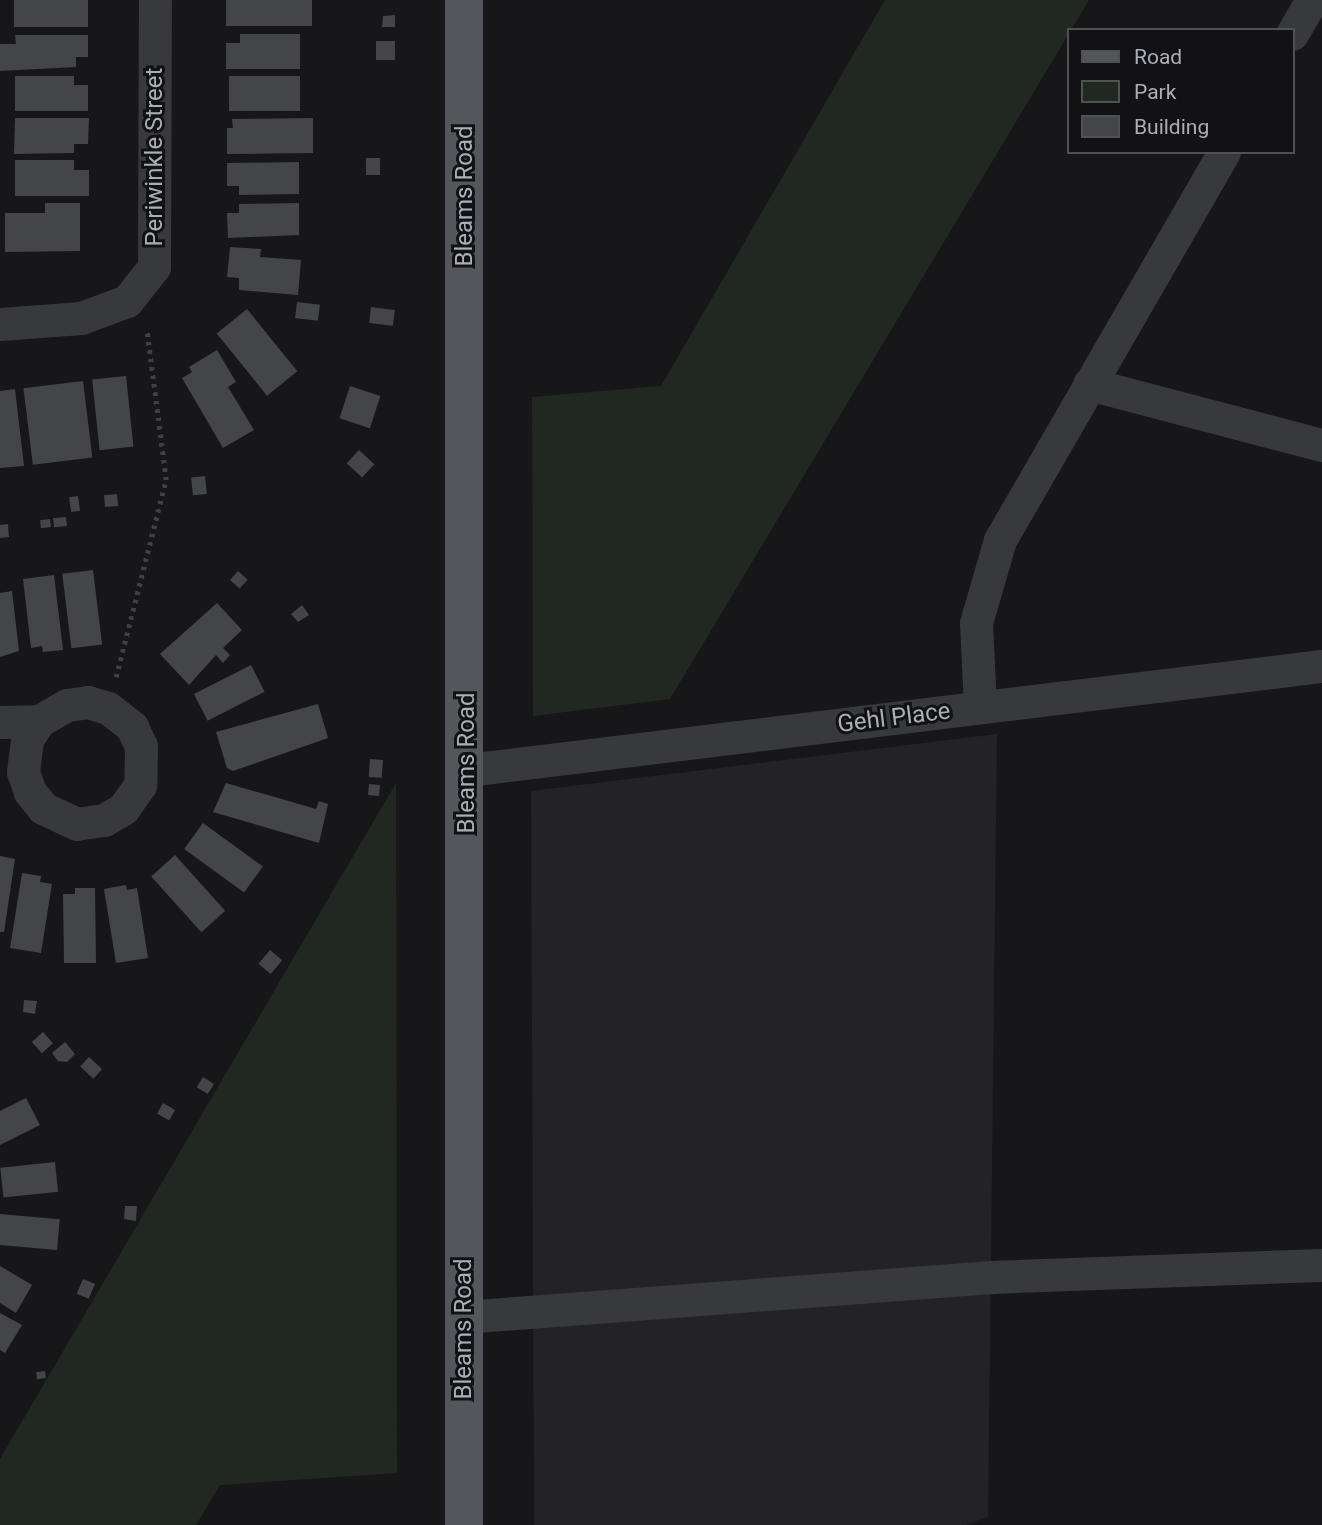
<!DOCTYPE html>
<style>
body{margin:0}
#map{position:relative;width:1322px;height:1525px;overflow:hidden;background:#171719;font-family:Roboto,sans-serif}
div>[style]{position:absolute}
.built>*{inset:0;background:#232326}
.green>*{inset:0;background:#212822}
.building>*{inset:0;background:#444549;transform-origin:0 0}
.path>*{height:4.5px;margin-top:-2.25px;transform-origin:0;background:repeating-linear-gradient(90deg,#3e4044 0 3.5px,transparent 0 8.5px)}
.minor>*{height:33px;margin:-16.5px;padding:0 16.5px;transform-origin:16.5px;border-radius:16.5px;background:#38393d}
.major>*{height:38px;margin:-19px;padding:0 19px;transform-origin:19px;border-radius:19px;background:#54565c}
span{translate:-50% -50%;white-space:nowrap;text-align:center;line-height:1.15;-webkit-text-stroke:6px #121214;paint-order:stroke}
.street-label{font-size:24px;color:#aaafb7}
.legend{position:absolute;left:1067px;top:28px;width:228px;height:126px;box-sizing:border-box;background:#121214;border:2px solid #4f5155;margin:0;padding:9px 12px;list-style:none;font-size:21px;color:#aaafb7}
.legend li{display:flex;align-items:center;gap:14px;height:35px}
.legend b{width:35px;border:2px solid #4f5155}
</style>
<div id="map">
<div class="built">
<i style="clip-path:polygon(997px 734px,988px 1517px,966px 1525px,534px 1525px,531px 791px)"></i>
</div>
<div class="green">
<i style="clip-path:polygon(885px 0,1089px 0,670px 699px,533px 716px,532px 397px,661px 386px)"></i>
<i style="clip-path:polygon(396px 783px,397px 1473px,220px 1485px,196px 1525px,0 1525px,0 1459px)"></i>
</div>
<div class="building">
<i style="left:14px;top:0;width:74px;height:27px"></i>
<i style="left:226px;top:0;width:86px;height:26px"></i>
<i style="clip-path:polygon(395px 15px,395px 27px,382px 27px,383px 16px)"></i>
<i style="clip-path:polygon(240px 34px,300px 34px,300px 69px,226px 69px,226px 43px,240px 43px)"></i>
<i style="clip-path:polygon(15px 35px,88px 35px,88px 57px,76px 57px,76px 67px,0 71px,0 44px,16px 44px)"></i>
<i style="left:376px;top:41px;width:19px;height:19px"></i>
<i style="clip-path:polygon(15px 76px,74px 76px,74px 85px,88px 85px,88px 111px,15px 111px)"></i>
<i style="left:229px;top:76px;width:71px;height:35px"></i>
<i style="clip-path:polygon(15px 118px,89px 118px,88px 144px,74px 144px,74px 153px,14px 154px)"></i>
<i style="clip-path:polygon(313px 118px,313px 153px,227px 154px,227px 128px,233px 128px,232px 119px)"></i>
<i style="left:366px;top:158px;width:14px;height:17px"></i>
<i style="clip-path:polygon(15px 160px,74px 160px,74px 170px,89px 170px,89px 196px,15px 196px)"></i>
<i style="clip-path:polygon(299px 162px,299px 194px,239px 195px,239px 186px,227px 186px,227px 163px)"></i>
<i style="clip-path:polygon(45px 203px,80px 203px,80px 251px,5px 252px,5px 213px,45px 213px)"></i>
<i style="clip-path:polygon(299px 203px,299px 235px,228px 238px,227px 213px,239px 213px,239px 204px)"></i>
<i style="clip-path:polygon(230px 247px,261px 249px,260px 257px,301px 260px,298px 295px,239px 290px,239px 278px,227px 277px)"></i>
<i style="left:297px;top:302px;width:23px;height:16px;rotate:7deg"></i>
<i style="left:371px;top:307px;width:24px;height:16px;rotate:7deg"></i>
<i style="left:247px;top:309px;width:80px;height:39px;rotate:51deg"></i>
<i style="clip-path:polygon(217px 350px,236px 382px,228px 387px,254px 430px,223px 448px,182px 378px,192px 372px,189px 367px)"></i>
<i style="left:126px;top:376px;width:71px;height:34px;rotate:84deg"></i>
<i style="left:83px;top:381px;width:77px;height:60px;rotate:83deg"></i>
<i style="left:350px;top:386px;width:32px;height:34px;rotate:18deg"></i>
<i style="clip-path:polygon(15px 389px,24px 466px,0 468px,0 391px)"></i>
<i style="left:359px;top:450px;width:21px;height:18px;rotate:43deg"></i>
<i style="left:205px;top:476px;width:18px;height:14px;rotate:84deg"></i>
<i style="left:117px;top:494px;width:12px;height:13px;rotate:85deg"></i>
<i style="left:78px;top:496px;width:15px;height:9px;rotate:82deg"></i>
<i style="left:66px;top:517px;width:9px;height:13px;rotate:84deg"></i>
<i style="left:50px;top:519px;width:8px;height:10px;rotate:83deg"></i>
<i style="clip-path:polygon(8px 524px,9px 537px,0 538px,0 525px)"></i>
<i style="left:93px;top:570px;width:75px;height:31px;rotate:83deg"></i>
<i style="left:238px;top:571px;width:13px;height:12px;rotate:42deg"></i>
<i style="clip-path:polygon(54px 575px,63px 650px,43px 652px,42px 646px,31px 648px,23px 579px)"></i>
<i style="clip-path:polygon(12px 591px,19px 651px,0 657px,0 593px)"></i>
<i style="clip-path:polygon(217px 603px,242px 630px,223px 648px,230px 655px,223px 663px,216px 655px,189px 685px,160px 654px)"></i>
<i style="clip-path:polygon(302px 605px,309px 615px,298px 622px,291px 614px)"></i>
<i style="left:251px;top:665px;width:30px;height:64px;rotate:63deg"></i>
<i style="clip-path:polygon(318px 704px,328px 738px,233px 771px,227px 768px,216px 732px)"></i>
<i style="left:370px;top:759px;width:13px;height:18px;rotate:4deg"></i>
<i style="clip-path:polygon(226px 783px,316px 809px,319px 801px,328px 804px,319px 843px,213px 812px)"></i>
<i style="left:369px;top:784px;width:11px;height:11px;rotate:5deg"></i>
<i style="left:203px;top:823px;width:74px;height:32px;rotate:36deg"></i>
<i style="left:175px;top:855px;width:75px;height:32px;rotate:48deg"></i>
<i style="clip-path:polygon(0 856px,15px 859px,4px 932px,0 932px)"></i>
<i style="clip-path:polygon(22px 873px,41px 876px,40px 882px,52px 884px,41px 953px,10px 948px)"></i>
<i style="clip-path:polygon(126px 885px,127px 890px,137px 888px,148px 958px,116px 963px,104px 889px)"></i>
<i style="clip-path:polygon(75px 888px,95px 888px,96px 963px,64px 963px,63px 894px,75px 894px)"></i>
<i style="left:270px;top:950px;width:16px;height:18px;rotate:40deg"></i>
<i style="clip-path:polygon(24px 1000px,37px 1001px,35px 1014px,23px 1012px)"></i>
<i style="left:43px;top:1032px;width:15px;height:15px;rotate:48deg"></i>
<i style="clip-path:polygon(65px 1042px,75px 1054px,67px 1062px,58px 1061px,52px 1053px)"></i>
<i style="left:89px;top:1057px;width:18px;height:13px;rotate:43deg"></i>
<i style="left:203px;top:1077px;width:13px;height:12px;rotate:32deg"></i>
<i style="clip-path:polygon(26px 1098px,40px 1125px,0 1145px,0 1111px)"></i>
<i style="left:163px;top:1103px;width:14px;height:12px;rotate:30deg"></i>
<i style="left:55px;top:1162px;width:30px;height:55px;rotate:84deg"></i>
<i style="clip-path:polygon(125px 1206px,137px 1206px,136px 1221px,124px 1219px)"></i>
<i style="left:0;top:1214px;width:60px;height:31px;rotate:5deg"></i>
<i style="clip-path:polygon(0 1266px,32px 1285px,16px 1313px,0 1303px)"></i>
<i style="left:83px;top:1279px;width:13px;height:16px;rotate:23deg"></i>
<i style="clip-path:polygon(0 1313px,22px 1325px,5px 1353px,0 1350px)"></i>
<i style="left:45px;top:1371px;width:7px;height:9px;rotate:82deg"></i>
</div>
<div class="path">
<i style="left:116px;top:677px;width:203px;rotate:-75.8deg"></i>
<i style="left:166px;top:480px;width:149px;rotate:-97.3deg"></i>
</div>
<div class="minor">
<i style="left:1292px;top:34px;width:39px;rotate:-60deg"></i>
<i style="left:0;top:324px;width:81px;rotate:-4.2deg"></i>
<i style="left:81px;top:318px;width:49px;rotate:-20.3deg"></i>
<i style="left:127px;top:301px;width:43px;rotate:-51.5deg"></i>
<i style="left:154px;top:267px;width:267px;rotate:-89.8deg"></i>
<i style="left:1089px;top:384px;width:241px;rotate:14.7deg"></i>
<i style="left:980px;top:707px;width:84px;rotate:-92.7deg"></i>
<i style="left:976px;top:623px;width:86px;rotate:-73.9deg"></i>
<i style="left:1000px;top:540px;width:448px;rotate:-60deg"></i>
<i style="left:0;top:722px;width:39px;rotate:-1deg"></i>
<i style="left:39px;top:721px;width:32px;rotate:-30deg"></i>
<i style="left:67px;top:705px;width:21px;rotate:-8deg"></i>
<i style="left:88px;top:702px;width:21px;rotate:17deg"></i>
<i style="left:108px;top:708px;width:31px;rotate:38deg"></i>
<i style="left:132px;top:727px;width:21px;rotate:65deg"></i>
<i style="left:141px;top:746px;width:39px;rotate:91deg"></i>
<i style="left:140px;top:785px;width:29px;rotate:125deg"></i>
<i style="left:123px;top:809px;width:22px;rotate:150deg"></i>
<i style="left:104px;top:820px;width:27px;rotate:172deg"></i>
<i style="left:77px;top:824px;width:38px;rotate:-155deg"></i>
<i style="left:43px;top:808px;width:21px;rotate:-129deg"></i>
<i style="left:30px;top:792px;width:21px;rotate:-109deg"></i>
<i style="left:23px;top:772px;width:33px;rotate:-83deg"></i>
<i style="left:27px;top:739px;width:22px;rotate:-56deg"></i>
<i style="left:467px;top:770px;width:861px;rotate:-6.94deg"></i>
<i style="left:463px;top:1317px;width:530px;rotate:-4.33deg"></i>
<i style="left:991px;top:1277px;width:331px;rotate:-2.1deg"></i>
</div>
<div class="major">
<i style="left:464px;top:1525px;width:1525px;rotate:-90deg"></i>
</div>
<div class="street-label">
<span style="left:155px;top:157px;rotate:-90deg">Periwinkle Street</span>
<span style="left:465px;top:196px;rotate:-90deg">Bleams Road</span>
<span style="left:894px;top:718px;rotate:-7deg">Gehl Place</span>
<span style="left:467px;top:763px;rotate:-90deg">Bleams Road</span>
<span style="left:464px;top:1329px;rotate:-90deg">Bleams Road</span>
</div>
<ul class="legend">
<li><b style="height:9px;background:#54565c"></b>Road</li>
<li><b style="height:19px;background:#212822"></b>Park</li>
<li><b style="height:19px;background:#444549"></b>Building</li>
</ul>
</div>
